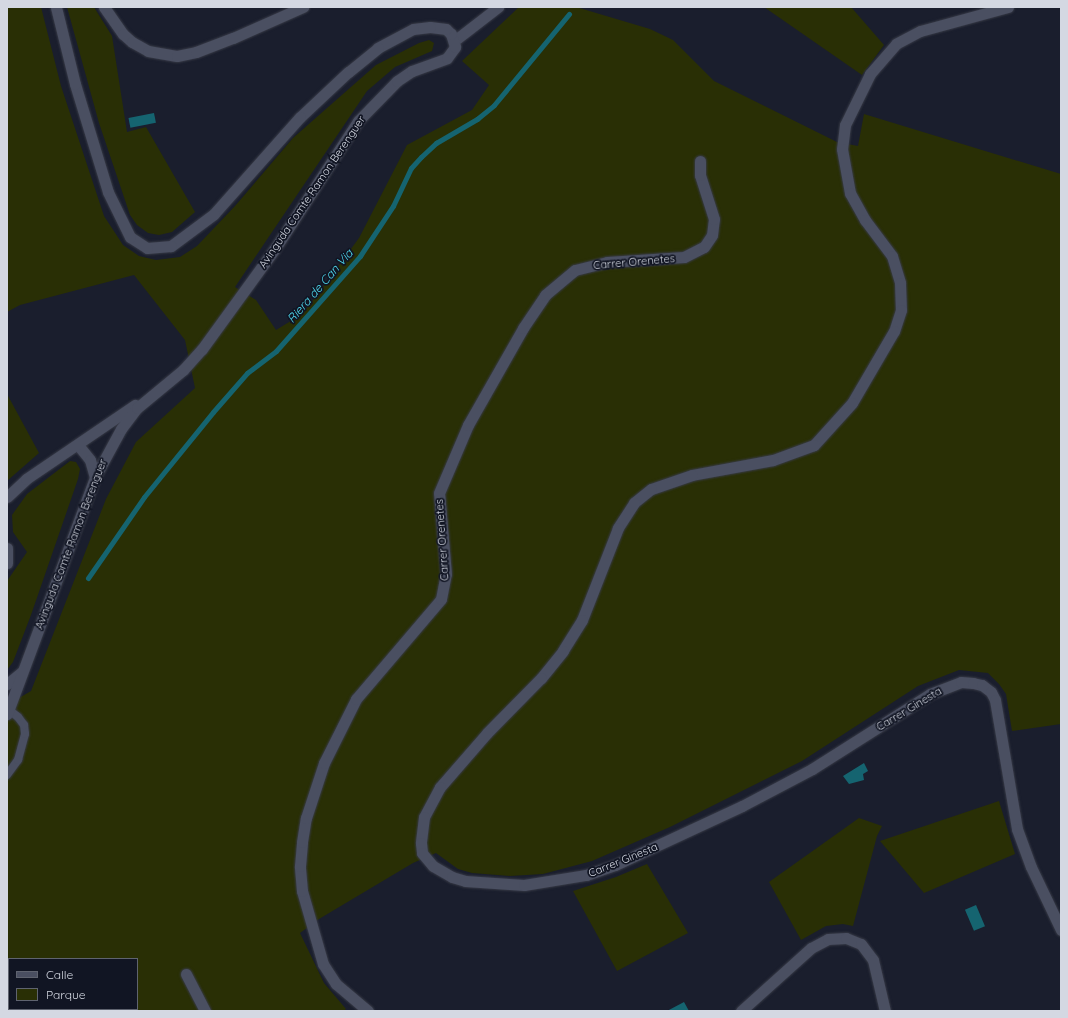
<!DOCTYPE html>
<style>
body{margin:0}
#map{position:relative;width:1068px;height:1018px;overflow:hidden;background:#1a1e2d;font-family:Quicksand,sans-serif}
div>[style]{position:absolute}
.green>*{inset:0;background:#292f05}
.water>*{inset:0;background:#156470;transform-origin:0 0}
.stream>*{height:5px;margin:-2.5px;padding:0 2.5px;transform-origin:2.5px;border-radius:2.5px;background:#156470}
.roads{filter:drop-shadow(0 0 1px #373a46) drop-shadow(0 0 1px #373a46)}
.service>*{height:8px;margin:-4px;padding:0 4px;transform-origin:4px;border-radius:4px;background:#4a4f61}
.minor>*{height:11px;margin:-5.5px;padding:0 5.5px;transform-origin:5.5px;border-radius:5.5px;background:#4a4f61}
span{translate:-50% -50%;white-space:nowrap;text-align:center;line-height:1.15;-webkit-text-stroke:3.5px #111523;paint-order:stroke}
.street-label{font-size:11px;color:#d4d8e2}
.water-label{font-size:12px;color:#50def3;font-style:italic}
.frame{position:absolute;inset:0;border:8px solid #d4d8e2;pointer-events:none}
.legend{position:absolute;left:8px;top:958px;width:130px;height:52px;box-sizing:border-box;background:#111523;border:1px solid #5f636f;margin:0;padding:5px 7px;list-style:none;font-size:12px;color:#d4d8e2}
.legend li{display:flex;align-items:center;gap:8px;height:20px}
.legend b{width:20px;border:1px solid #5f636f}
</style>
<div id="map">
<div class="green">
<i style="clip-path:polygon(evenodd,7px 7px,41px 7px,61px 86px,104px 216px,123px 245px,139px 256px,156px 260px,180px 257px,197px 246px,235px 206px,293px 138px,376px 65px,419px 43px,429px 40px,434px 43px,432px 51px,395px 67px,367px 91px,235px 287px,256px 300px,276px 330px,299px 316px,311px 303px,359px 238px,407px 145px,472px 110px,489px 85px,462px 61px,519px 7px,576px 7px,650px 29px,673px 40px,714px 81px,837px 142px,858px 146px,864px 114px,1061px 174px,1061px 724px,1012px 731px,1006px 694px,999px 684px,988px 673px,959px 670px,918px 686px,802px 761px,670px 827px,592px 861px,543px 874px,510px 876px,472px 873px,458px 869px,436px 853px,413px 863px,319px 919px,300px 933px,324px 983px,346px 1009px,343px 1011px,7px 1011px,7px 705px,31px 691px,106px 499px,136px 442px,195px 388px,185px 340px,134px 275px,20px 305px,7px 312px,7px 7px,9px 959px,137px 959px,137px 1009px,9px 1009px,9px 959px)"></i>
<i style="clip-path:polygon(67px 7px,94px 7px,112px 36px,127px 132px,146px 127px,195px 212px,172px 232px,159px 235px,148px 233px,137px 225px,130px 215px,99px 123px)"></i>
<i style="clip-path:polygon(764px 7px,851px 7px,884px 45px,862px 75px)"></i>
<i style="clip-path:polygon(7px 394px,39px 453px,7px 481px)"></i>
<i style="clip-path:polygon(70px 461px,76px 462px,80px 469px,78px 479px,31px 615px,13px 662px,7px 670px,7px 581px,27px 552px,13px 532px,12px 515px,27px 494px)"></i>
<i style="clip-path:polygon(999px 801px,1015px 854px,924px 893px,880px 841px)"></i>
<i style="clip-path:polygon(859px 818px,882px 826px,877px 836px,853px 926px,843px 924px,826px 926px,801px 940px,769px 882px)"></i>
<i style="clip-path:polygon(647px 864px,688px 933px,617px 971px,573px 891px,616px 877px)"></i>
</div>
<div class="water">
<i style="left:154px;top:113px;width:10px;height:26px;rotate:79deg"></i>
<i style="clip-path:polygon(864px 763px,868px 771px,863px 774px,864px 780px,849px 784px,843px 776px)"></i>
<i style="left:976px;top:905px;width:23px;height:12px;rotate:67deg"></i>
<i style="clip-path:polygon(684px 1002px,689px 1011px,667px 1011px)"></i>
</div>
<div class="stream">
<i style="left:88px;top:578px;width:98px;rotate:-55.3deg"></i>
<i style="left:144px;top:497px;width:109px;rotate:-50.9deg"></i>
<i style="left:213px;top:412px;width:52px;rotate:-48.9deg"></i>
<i style="left:247px;top:373px;width:36px;rotate:-37deg"></i>
<i style="left:276px;top:351px;width:127px;rotate:-48.5deg"></i>
<i style="left:360px;top:256px;width:60px;rotate:-56.6deg"></i>
<i style="left:393px;top:206px;width:42px;rotate:-64.7deg"></i>
<i style="left:411px;top:168px;width:15px;rotate:-48deg"></i>
<i style="left:421px;top:157px;width:21px;rotate:-43deg"></i>
<i style="left:436px;top:143px;width:48px;rotate:-30.3deg"></i>
<i style="left:477px;top:119px;width:22px;rotate:-39deg"></i>
<i style="left:494px;top:105px;width:118px;rotate:-50.5deg"></i>
</div>
<div class="roads">
<div class="service">
<i style="left:7px;top:775px;width:19px;rotate:-54deg"></i>
<i style="left:18px;top:760px;width:27px;rotate:-75deg"></i>
<i style="left:25px;top:734px;width:9px;rotate:-96deg"></i>
<i style="left:24px;top:725px;width:10px;rotate:-127deg"></i>
<i style="left:18px;top:717px;width:11px;rotate:-142deg"></i>
</div>
<div class="minor">
<i style="left:104px;top:7px;width:33px;rotate:55deg"></i>
<i style="left:123px;top:34px;width:12px;rotate:42deg"></i>
<i style="left:132px;top:42px;width:18px;rotate:29deg"></i>
<i style="left:148px;top:51px;width:29px;rotate:10deg"></i>
<i style="left:177px;top:56px;width:19px;rotate:-12deg"></i>
<i style="left:196px;top:52px;width:40px;rotate:-21deg"></i>
<i style="left:233px;top:38px;width:77px;rotate:-23.9deg"></i>
<i style="left:1008px;top:7px;width:91px;rotate:164.7deg"></i>
<i style="left:920px;top:31px;width:27px;rotate:152deg"></i>
<i style="left:896px;top:44px;width:40px;rotate:131deg"></i>
<i style="left:870px;top:74px;width:57px;rotate:116.1deg"></i>
<i style="left:845px;top:125px;width:24px;rotate:97deg"></i>
<i style="left:842px;top:149px;width:45px;rotate:79.7deg"></i>
<i style="left:850px;top:193px;width:31px;rotate:61deg"></i>
<i style="left:865px;top:220px;width:45px;rotate:53.1deg"></i>
<i style="left:892px;top:256px;width:28px;rotate:73deg"></i>
<i style="left:900px;top:283px;width:27px;rotate:88deg"></i>
<i style="left:901px;top:310px;width:22px;rotate:108deg"></i>
<i style="left:894px;top:331px;width:83px;rotate:120.3deg"></i>
<i style="left:852px;top:403px;width:57px;rotate:132.1deg"></i>
<i style="left:814px;top:445px;width:44px;rotate:159.9deg"></i>
<i style="left:773px;top:460px;width:82px;rotate:169.5deg"></i>
<i style="left:692px;top:475px;width:43px;rotate:161.1deg"></i>
<i style="left:651px;top:489px;width:22px;rotate:141deg"></i>
<i style="left:634px;top:503px;width:30px;rotate:123deg"></i>
<i style="left:618px;top:528px;width:99px;rotate:111.4deg"></i>
<i style="left:582px;top:620px;width:36px;rotate:122deg"></i>
<i style="left:563px;top:651px;width:35px;rotate:129deg"></i>
<i style="left:541px;top:678px;width:77px;rotate:134.5deg"></i>
<i style="left:487px;top:733px;width:72px;rotate:131deg"></i>
<i style="left:440px;top:787px;width:34px;rotate:118deg"></i>
<i style="left:424px;top:817px;width:26px;rotate:97deg"></i>
<i style="left:421px;top:843px;width:10px;rotate:84deg"></i>
<i style="left:422px;top:853px;width:17px;rotate:50deg"></i>
<i style="left:433px;top:866px;width:22px;rotate:30deg"></i>
<i style="left:452px;top:877px;width:14px;rotate:17deg"></i>
<i style="left:465px;top:881px;width:59px;rotate:3.9deg"></i>
<i style="left:524px;top:885px;width:63px;rotate:-9.2deg"></i>
<i style="left:586px;top:875px;width:31px;rotate:-19deg"></i>
<i style="left:615px;top:865px;width:140px;rotate:-24.9deg"></i>
<i style="left:742px;top:806px;width:79px;rotate:-27.9deg"></i>
<i style="left:812px;top:769px;width:140px;rotate:-32.4deg"></i>
<i style="left:930px;top:694px;width:33px;rotate:-21deg"></i>
<i style="left:961px;top:682px;width:12px;rotate:5deg"></i>
<i style="left:973px;top:683px;width:9px;rotate:13deg"></i>
<i style="left:982px;top:685px;width:11px;rotate:38deg"></i>
<i style="left:991px;top:692px;width:9px;rotate:63deg"></i>
<i style="left:995px;top:700px;width:131px;rotate:80.3deg"></i>
<i style="left:1017px;top:829px;width:40px;rotate:69.8deg"></i>
<i style="left:1031px;top:867px;width:70px;rotate:64.5deg"></i>
<i style="left:454px;top:41px;width:56px;rotate:-37.7deg"></i>
<i style="left:78px;top:445px;width:19px;rotate:51deg"></i>
<i style="left:90px;top:460px;width:18px;rotate:74deg"></i>
<i style="left:7px;top:497px;width:26px;rotate:-43deg"></i>
<i style="left:26px;top:479px;width:132px;rotate:-34.2deg"></i>
<i style="left:7px;top:548px;width:15px;rotate:90deg"></i>
<i style="left:7px;top:684px;width:19px;rotate:-39deg"></i>
<i style="left:7px;top:714px;width:253px;rotate:-69.6deg"></i>
<i style="left:95px;top:477px;width:55px;rotate:-61.6deg"></i>
<i style="left:121px;top:429px;width:26px;rotate:-53deg"></i>
<i style="left:137px;top:408px;width:60px;rotate:-39.6deg"></i>
<i style="left:183px;top:370px;width:28px;rotate:-48deg"></i>
<i style="left:202px;top:349px;width:122px;rotate:-54deg"></i>
<i style="left:274px;top:250px;width:154px;rotate:-56.9deg"></i>
<i style="left:358px;top:121px;width:56px;rotate:-45.7deg"></i>
<i style="left:397px;top:81px;width:18px;rotate:-34deg"></i>
<i style="left:412px;top:71px;width:37px;rotate:-20deg"></i>
<i style="left:447px;top:58px;width:14px;rotate:-54deg"></i>
<i style="left:455px;top:47px;width:14px;rotate:-107deg"></i>
<i style="left:451px;top:34px;width:7px;rotate:-135deg"></i>
<i style="left:446px;top:29px;width:16px;rotate:-173deg"></i>
<i style="left:430px;top:27px;width:17px;rotate:173deg"></i>
<i style="left:413px;top:29px;width:40px;rotate:152deg"></i>
<i style="left:378px;top:48px;width:38px;rotate:141deg"></i>
<i style="left:348px;top:72px;width:66px;rotate:136.8deg"></i>
<i style="left:300px;top:117px;width:130px;rotate:131.6deg"></i>
<i style="left:214px;top:214px;width:54px;rotate:143.3deg"></i>
<i style="left:171px;top:246px;width:24px;rotate:175deg"></i>
<i style="left:147px;top:248px;width:20px;rotate:-147deg"></i>
<i style="left:130px;top:237px;width:50px;rotate:-116.1deg"></i>
<i style="left:108px;top:192px;width:113px;rotate:-107deg"></i>
<i style="left:75px;top:84px;width:79px;rotate:-103.9deg"></i>
<i style="left:186px;top:974px;width:42px;rotate:62.8deg"></i>
<i style="left:368px;top:1011px;width:42px;rotate:-139.8deg"></i>
<i style="left:336px;top:984px;width:24px;rotate:-123deg"></i>
<i style="left:323px;top:964px;width:76px;rotate:-106deg"></i>
<i style="left:302px;top:891px;width:25px;rotate:-95deg"></i>
<i style="left:300px;top:866px;width:24px;rotate:-85deg"></i>
<i style="left:302px;top:842px;width:24px;rotate:-81deg"></i>
<i style="left:306px;top:818px;width:58px;rotate:-71.9deg"></i>
<i style="left:324px;top:763px;width:72px;rotate:-63.4deg"></i>
<i style="left:356px;top:699px;width:131px;rotate:-49.6deg"></i>
<i style="left:441px;top:599px;width:25px;rotate:-79deg"></i>
<i style="left:446px;top:574px;width:81px;rotate:-94.9deg"></i>
<i style="left:439px;top:493px;width:74px;rotate:-66.9deg"></i>
<i style="left:468px;top:425px;width:112px;rotate:-60.4deg"></i>
<i style="left:523px;top:328px;width:40px;rotate:-56deg"></i>
<i style="left:545px;top:295px;width:39px;rotate:-40deg"></i>
<i style="left:575px;top:270px;width:33px;rotate:-14deg"></i>
<i style="left:607px;top:262px;width:77px;rotate:-3.7deg"></i>
<i style="left:684px;top:257px;width:22px;rotate:-27deg"></i>
<i style="left:704px;top:247px;width:14px;rotate:-56deg"></i>
<i style="left:712px;top:235px;width:16px;rotate:-83deg"></i>
<i style="left:714px;top:219px;width:46px;rotate:-107.7deg"></i>
<i style="left:700px;top:175px;width:14px;rotate:-90deg"></i>
<i style="left:741px;top:1011px;width:94px;rotate:-42deg"></i>
<i style="left:811px;top:948px;width:19px;rotate:-28deg"></i>
<i style="left:828px;top:939px;width:18px;rotate:-3deg"></i>
<i style="left:846px;top:938px;width:16px;rotate:22deg"></i>
<i style="left:861px;top:944px;width:20px;rotate:53deg"></i>
<i style="left:873px;top:960px;width:52px;rotate:76.8deg"></i>
</div>
</div>
<div class="street-label">
<span style="left:312px;top:192px;rotate:-56deg">Avinguda Comte Ramon Berenguer</span>
<span style="left:634px;top:262px;rotate:-5deg">Carrer Orenetes</span>
<span style="left:442px;top:540px;rotate:-94deg">Carrer Orenetes</span>
<span style="left:71px;top:544px;rotate:-69deg">Avinguda Comte Ramon Berenguer</span>
<span style="left:909px;top:709px;rotate:-31deg">Carrer Ginesta</span>
<span style="left:623px;top:860px;rotate:-22deg">Carrer Ginesta</span>
</div>
<div class="water-label">
<span style="left:320px;top:286px;rotate:-49deg">Riera de Can Via</span>
</div>
<div class="frame"></div>
<ul class="legend">
<li><b style="height:5px;background:#4a4f61"></b>Calle</li>
<li><b style="height:11px;background:#292f05"></b>Parque</li>
</ul>
</div>
